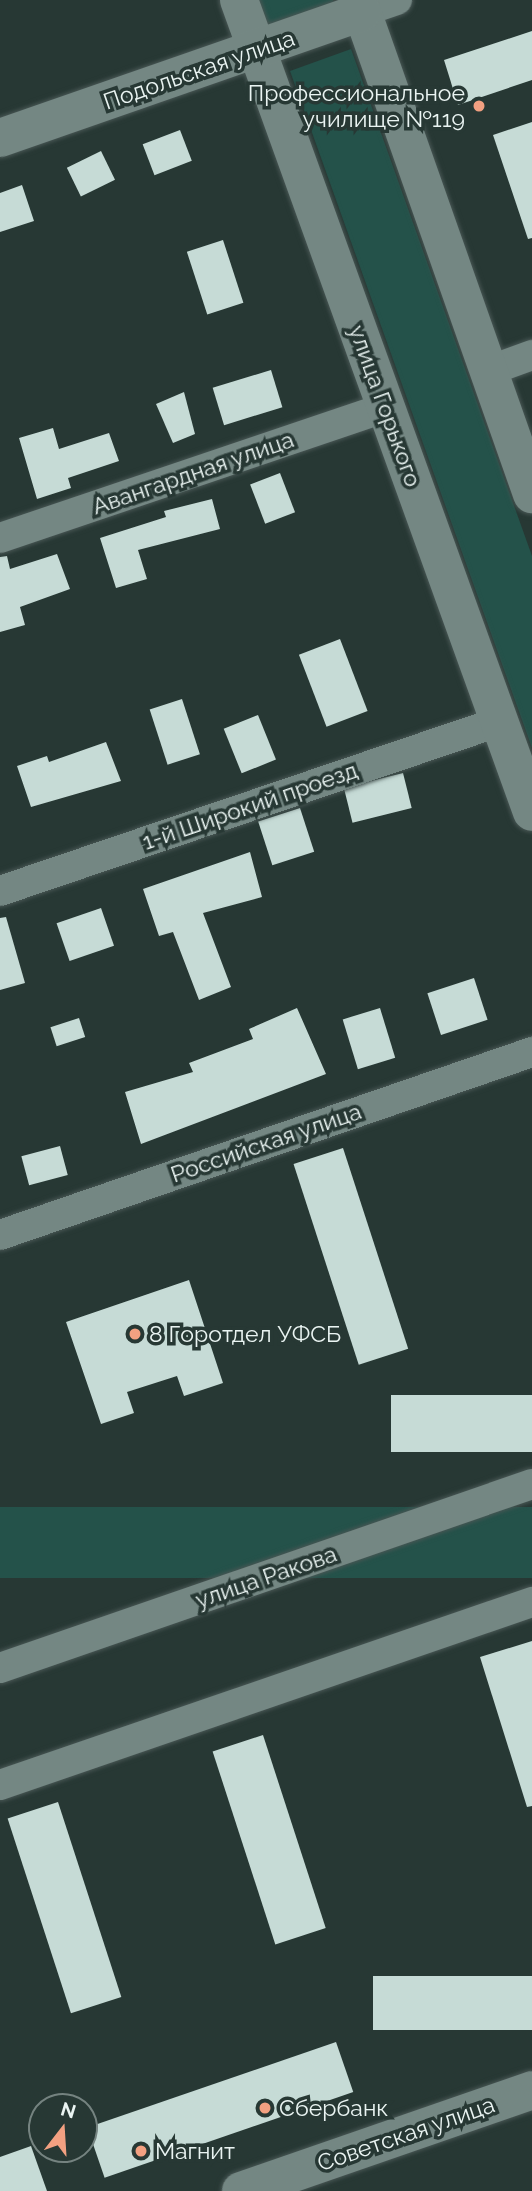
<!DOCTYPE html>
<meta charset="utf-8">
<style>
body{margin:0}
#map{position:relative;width:532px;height:2191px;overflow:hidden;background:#273834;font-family:Raleway,sans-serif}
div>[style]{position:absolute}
.green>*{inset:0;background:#24524a;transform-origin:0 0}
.building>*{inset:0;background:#c6dbd6;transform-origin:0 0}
.roads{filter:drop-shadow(0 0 2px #485654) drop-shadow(0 0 2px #485654)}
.street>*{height:30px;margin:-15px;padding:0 15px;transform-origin:15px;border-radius:15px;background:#748783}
.secondary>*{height:38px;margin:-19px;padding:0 19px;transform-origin:19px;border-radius:19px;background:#748783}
.dots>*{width:19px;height:19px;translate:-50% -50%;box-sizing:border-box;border:4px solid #273834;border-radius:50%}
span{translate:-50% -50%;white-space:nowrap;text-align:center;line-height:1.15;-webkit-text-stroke:7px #273834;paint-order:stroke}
.street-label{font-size:23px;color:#eaf4f2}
.poi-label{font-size:23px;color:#eaf4f2}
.right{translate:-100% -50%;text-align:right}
.left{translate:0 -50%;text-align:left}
.north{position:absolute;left:28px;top:2093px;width:70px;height:70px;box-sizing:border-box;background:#273834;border:2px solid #758380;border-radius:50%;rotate:17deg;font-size:19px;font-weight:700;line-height:28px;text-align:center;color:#eaf4f2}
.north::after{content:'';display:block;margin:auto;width:24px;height:32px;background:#f2a081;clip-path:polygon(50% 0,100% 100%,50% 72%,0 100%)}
</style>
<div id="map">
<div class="green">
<i style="clip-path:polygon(259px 0,333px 0,336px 8px,271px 33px)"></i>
<i style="clip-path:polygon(351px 49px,532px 556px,532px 748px,290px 71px)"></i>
<i style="left:532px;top:1507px;width:71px;height:563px;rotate:90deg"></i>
</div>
<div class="building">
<i style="clip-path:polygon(532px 31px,532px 80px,458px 105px,444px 60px)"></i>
<i style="clip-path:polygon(532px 122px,532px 238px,528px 239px,493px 135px)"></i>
<i style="left:180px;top:130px;width:33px;height:40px;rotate:69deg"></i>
<i style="left:101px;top:151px;width:32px;height:38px;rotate:64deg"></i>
<i style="clip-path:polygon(22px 185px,34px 221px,0 232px,0 193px)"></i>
<i style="left:223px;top:240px;width:66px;height:38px;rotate:72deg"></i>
<i style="left:271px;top:370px;width:39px;height:61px;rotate:73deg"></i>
<i style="clip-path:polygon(184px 392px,195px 434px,173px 443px,156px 404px)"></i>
<i style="clip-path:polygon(53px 428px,59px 449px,109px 433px,119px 461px,68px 478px,71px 488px,37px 499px,19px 438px)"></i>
<i style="left:280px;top:473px;width:42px;height:32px;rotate:69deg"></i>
<i style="clip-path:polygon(212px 499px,220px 529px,138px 550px,147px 579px,116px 588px,100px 538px,166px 517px,164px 511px)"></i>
<i style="clip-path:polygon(57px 554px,70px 589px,20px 607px,25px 625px,0 632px,0 557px,7px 556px,10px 569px)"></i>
<i style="left:340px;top:639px;width:77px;height:44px;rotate:69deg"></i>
<i style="left:182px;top:699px;width:58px;height:34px;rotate:72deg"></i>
<i style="left:258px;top:715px;width:48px;height:37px;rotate:68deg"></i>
<i style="clip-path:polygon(106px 742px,121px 781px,31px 807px,17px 766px,47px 756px,49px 762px)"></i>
<i style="left:403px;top:773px;width:36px;height:61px;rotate:76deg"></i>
<i style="left:300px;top:808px;width:46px;height:44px;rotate:72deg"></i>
<i style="clip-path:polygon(250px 852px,262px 897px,203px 913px,231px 987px,199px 1000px,173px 932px,159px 936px,143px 889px)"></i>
<i style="left:101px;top:908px;width:40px;height:47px;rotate:71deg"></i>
<i style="clip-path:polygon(6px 917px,25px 983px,0 990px,0 918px)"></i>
<i style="left:474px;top:978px;width:44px;height:49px;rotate:72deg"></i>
<i style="clip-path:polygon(297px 1008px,326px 1074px,141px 1144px,125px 1092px,193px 1072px,189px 1063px,253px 1039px,249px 1029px)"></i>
<i style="left:380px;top:1008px;width:52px;height:39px;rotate:73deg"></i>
<i style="left:79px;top:1018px;width:20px;height:30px;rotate:72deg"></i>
<i style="left:60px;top:1146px;width:30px;height:40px;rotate:75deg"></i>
<i style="left:343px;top:1148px;width:211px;height:52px;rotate:72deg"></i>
<i style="clip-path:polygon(189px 1280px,223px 1383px,184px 1396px,177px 1376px,127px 1392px,134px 1413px,101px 1424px,66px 1322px)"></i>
<i style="left:532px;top:1395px;width:57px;height:141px;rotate:90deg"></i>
<i style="clip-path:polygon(532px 1641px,532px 1806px,527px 1807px,480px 1657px)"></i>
<i style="left:263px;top:1735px;width:203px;height:53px;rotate:72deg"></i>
<i style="left:58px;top:1802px;width:205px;height:53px;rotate:72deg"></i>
<i style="left:532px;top:1976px;width:54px;height:159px;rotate:90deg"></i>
<i style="left:336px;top:2042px;width:53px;height:263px;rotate:71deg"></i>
<i style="clip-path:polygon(31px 2146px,47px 2191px,0 2191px,0 2157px)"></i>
</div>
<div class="roads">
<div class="street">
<i style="left:362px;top:12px;width:37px;rotate:-19deg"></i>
<i style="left:488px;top:371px;width:47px;rotate:-20deg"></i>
<i style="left:0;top:538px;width:408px;rotate:-18.7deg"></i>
<i style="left:0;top:891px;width:529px;rotate:-18.74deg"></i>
<i style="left:0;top:1235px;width:563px;rotate:-18.98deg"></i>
<i style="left:0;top:1668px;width:563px;rotate:-19.08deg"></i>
<i style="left:0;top:1785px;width:563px;rotate:-18.98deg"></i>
</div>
<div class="secondary">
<i style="left:239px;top:0;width:863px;rotate:70.16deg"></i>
<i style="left:358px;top:0;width:524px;rotate:70.6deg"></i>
<i style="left:0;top:138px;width:383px;rotate:-19.2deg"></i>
<i style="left:241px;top:2191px;width:308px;rotate:-19.1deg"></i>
</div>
</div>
<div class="dots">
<i style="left:479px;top:106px;background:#f2a081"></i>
<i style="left:135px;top:1334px;background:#f2a081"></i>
<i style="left:265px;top:2108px;background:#f2a081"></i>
<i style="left:141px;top:2151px;background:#f2a081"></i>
</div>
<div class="street-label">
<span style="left:199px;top:70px;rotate:-19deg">Подольская улица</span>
<span style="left:385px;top:406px;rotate:70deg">улица Горького</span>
<span style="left:193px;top:473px;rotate:-19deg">Авангардная улица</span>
<span style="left:250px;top:806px;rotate:-19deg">1-й Широкий проезд</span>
<span style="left:266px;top:1143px;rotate:-19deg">Российская улица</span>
<span style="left:266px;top:1577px;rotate:-19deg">улица Ракова</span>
<span style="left:406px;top:2134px;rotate:-19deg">Советская улица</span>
</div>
<div class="poi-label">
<span class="right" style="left:465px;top:106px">Профессиональное<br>училище №119</span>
<span class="left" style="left:149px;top:1334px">8 Горотдел УФСБ</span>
<span class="left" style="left:279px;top:2108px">Сбербанк</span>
<span class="left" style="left:155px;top:2151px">Магнит</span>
</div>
<div class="north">N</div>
</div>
